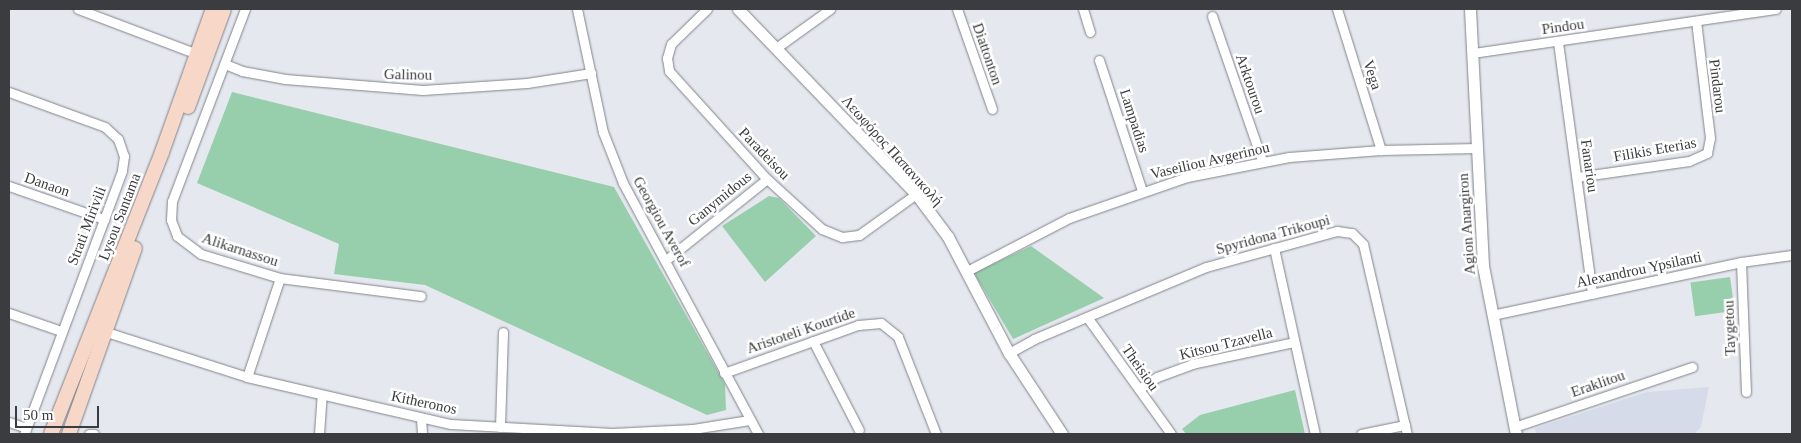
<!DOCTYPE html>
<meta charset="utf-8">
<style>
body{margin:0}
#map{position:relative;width:1801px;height:443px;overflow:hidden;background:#e6e8f0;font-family:Georgia,serif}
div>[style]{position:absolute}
.built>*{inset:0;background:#d6dbea}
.green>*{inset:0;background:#97ceac;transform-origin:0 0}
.roads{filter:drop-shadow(0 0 1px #81838a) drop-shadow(0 0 1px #81838a)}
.minor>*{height:9px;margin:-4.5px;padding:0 4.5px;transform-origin:4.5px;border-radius:4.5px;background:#fff}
.tertiary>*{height:11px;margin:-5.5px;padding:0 5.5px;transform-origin:5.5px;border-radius:5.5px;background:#fff}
.secondary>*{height:14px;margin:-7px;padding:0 7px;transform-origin:7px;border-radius:7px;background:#f7d7c7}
span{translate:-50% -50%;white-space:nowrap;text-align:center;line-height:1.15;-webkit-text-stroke:5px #fff;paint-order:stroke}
.street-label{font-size:15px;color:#3b3c3f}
.frame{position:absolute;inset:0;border:10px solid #3b3c3f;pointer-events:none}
.scale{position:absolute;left:15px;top:406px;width:84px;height:22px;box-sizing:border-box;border:2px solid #3b3c3f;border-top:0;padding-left:6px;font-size:15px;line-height:18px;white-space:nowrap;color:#3b3c3f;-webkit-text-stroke:4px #fff;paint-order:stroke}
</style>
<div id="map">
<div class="built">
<i style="clip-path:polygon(1709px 387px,1701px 427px,1694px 434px,1536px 434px,1535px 428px,1647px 392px)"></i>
</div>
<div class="green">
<i style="clip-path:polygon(232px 92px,614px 187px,725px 384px,726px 410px,707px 415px,425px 285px,334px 274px,339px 244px,197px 183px)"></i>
<i style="clip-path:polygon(769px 196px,779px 198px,816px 236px,765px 282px,722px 226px)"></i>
<i style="clip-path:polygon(1031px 246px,1104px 298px,1013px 339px,974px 273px)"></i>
<i style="left:1730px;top:277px;width:34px;height:40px;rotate:82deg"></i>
<i style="clip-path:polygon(1295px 390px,1305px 434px,1186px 434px,1182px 429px,1200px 415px)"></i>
</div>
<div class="roads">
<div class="minor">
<i style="left:78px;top:9px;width:130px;rotate:20.7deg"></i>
<i style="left:245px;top:9px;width:205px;rotate:110.8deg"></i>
<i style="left:172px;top:201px;width:19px;rotate:93deg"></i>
<i style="left:171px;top:220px;width:17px;rotate:69deg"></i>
<i style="left:177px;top:236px;width:30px;rotate:37deg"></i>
<i style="left:201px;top:254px;width:83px;rotate:16.9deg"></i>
<i style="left:280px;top:278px;width:142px;rotate:7.3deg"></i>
<i style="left:577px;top:9px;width:126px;rotate:78.1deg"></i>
<i style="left:603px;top:132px;width:55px;rotate:68.6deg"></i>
<i style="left:623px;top:183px;width:285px;rotate:61.7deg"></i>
<i style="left:707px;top:9px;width:50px;rotate:135.8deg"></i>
<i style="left:671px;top:44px;width:15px;rotate:106deg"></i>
<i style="left:667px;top:58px;width:13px;rotate:81deg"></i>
<i style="left:669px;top:71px;width:146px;rotate:47.8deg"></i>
<i style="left:767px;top:179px;width:74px;rotate:42.3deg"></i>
<i style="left:822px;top:229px;width:22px;rotate:22deg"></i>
<i style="left:842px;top:237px;width:17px;rotate:-7deg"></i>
<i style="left:859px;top:235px;width:70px;rotate:-35.7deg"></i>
<i style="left:957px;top:9px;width:106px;rotate:70.7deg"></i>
<i style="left:1083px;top:9px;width:24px;rotate:73deg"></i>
<i style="left:1337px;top:9px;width:148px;rotate:72.7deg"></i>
<i style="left:1212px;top:16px;width:152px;rotate:70.9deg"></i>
<i style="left:1558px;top:42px;width:254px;rotate:82.3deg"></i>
<i style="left:776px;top:48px;width:67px;rotate:-35.8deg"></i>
<i style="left:1473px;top:53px;width:306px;rotate:-8.3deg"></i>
<i style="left:1099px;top:60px;width:138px;rotate:71.8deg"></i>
<i style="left:225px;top:64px;width:18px;rotate:22deg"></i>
<i style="left:242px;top:71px;width:44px;rotate:10.5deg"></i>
<i style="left:285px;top:79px;width:138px;rotate:4.6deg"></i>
<i style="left:423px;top:90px;width:104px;rotate:-3.9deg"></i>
<i style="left:527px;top:83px;width:65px;rotate:-8.9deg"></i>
<i style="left:9px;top:92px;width:102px;rotate:20deg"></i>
<i style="left:105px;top:127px;width:18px;rotate:43deg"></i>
<i style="left:118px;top:139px;width:18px;rotate:71deg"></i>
<i style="left:124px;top:156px;width:15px;rotate:98deg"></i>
<i style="left:122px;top:171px;width:281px;rotate:110.4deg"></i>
<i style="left:1577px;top:177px;width:113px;rotate:-8.1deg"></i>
<i style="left:1689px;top:161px;width:20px;rotate:-24deg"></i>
<i style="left:1707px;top:153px;width:15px;rotate:-79deg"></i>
<i style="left:1710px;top:138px;width:118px;rotate:-96.8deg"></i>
<i style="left:9px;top:186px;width:101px;rotate:19.2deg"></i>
<i style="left:1274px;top:248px;width:190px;rotate:77.6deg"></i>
<i style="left:666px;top:260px;width:129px;rotate:-38.7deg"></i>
<i style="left:1741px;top:262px;width:130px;rotate:87.8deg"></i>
<i style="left:967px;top:271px;width:115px;rotate:-27.5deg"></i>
<i style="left:1069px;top:218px;width:125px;rotate:-19.2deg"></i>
<i style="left:1187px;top:177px;width:104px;rotate:-11.1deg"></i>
<i style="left:1289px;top:157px;width:92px;rotate:-4.4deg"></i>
<i style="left:1381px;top:150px;width:96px;rotate:-1.2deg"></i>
<i style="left:9px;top:313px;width:55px;rotate:19.1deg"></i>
<i style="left:1492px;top:315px;width:255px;rotate:-12deg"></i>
<i style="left:1741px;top:262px;width:51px;rotate:-7.8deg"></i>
<i style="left:1087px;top:317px;width:144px;rotate:54.3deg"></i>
<i style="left:100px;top:330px;width:154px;rotate:17.7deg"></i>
<i style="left:247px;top:377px;width:209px;rotate:13deg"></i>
<i style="left:451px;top:424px;width:161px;rotate:3.2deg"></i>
<i style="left:612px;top:433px;width:81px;rotate:-2.8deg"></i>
<i style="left:693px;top:429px;width:57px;rotate:-9.1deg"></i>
<i style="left:813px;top:341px;width:100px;rotate:62.7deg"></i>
<i style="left:1009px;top:353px;width:29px;rotate:-29deg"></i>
<i style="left:1034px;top:339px;width:186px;rotate:-22.7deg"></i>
<i style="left:1206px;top:267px;width:136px;rotate:-15.4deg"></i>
<i style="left:1337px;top:231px;width:15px;rotate:8deg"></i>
<i style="left:1352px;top:233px;width:16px;rotate:45deg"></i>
<i style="left:1363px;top:244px;width:195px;rotate:77deg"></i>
<i style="left:724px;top:373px;width:142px;rotate:-19.7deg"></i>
<i style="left:858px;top:325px;width:23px;rotate:-5deg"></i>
<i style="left:881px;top:323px;width:22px;rotate:39deg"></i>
<i style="left:898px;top:337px;width:104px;rotate:68.6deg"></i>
<i style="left:247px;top:377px;width:104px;rotate:-71.6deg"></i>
<i style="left:1139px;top:389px;width:22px;rotate:-34deg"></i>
<i style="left:1157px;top:377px;width:37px;rotate:-20deg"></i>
<i style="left:1192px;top:364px;width:104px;rotate:-12.2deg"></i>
<i style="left:421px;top:419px;width:15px;rotate:86deg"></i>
<i style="left:9px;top:422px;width:18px;rotate:19deg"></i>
<i style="left:500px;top:427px;width:95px;rotate:-88.2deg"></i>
<i style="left:1514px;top:427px;width:188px;rotate:-18.6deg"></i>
<i style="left:89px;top:434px;width:5px"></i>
<i style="left:319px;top:434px;width:39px;rotate:-86deg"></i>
<i style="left:1361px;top:434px;width:45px;rotate:-11.6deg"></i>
</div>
<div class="tertiary">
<i style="left:738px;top:9px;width:257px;rotate:46.1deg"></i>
<i style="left:916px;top:194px;width:54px;rotate:53.3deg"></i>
<i style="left:948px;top:237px;width:131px;rotate:62.3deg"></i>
<i style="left:1009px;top:353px;width:97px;rotate:56.8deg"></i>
<i style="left:1470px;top:9px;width:257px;rotate:87.1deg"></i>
<i style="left:1483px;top:266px;width:171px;rotate:78.9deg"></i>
</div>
<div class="secondary">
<i style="left:188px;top:107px;width:104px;rotate:-69.8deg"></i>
<i style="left:51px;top:434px;width:303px;rotate:-68.5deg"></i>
<i style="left:162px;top:152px;width:152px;rotate:-70.4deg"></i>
<i style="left:69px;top:434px;width:197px;rotate:-70.5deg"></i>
</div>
</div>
<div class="street-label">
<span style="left:1563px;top:27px;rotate:-8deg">Pindou</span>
<span style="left:987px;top:54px;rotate:71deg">Diattonton</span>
<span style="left:408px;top:75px;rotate:1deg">Galinou</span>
<span style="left:1372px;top:75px;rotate:72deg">Vega</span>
<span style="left:1250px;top:84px;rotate:71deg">Arktourou</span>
<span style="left:1717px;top:86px;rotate:83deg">Pindarou</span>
<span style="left:1134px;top:121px;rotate:72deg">Lampadias</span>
<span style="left:1655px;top:150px;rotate:-10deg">Filikis Eterias</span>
<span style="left:892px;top:151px;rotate:48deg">Λεωφόρος Παπανικολή</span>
<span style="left:764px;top:154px;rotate:46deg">Paradeisou</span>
<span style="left:1210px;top:161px;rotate:-13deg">Vaseiliou Avgerinou</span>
<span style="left:1589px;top:166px;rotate:82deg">Fanariou</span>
<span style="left:47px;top:185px;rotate:19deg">Danaon</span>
<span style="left:720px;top:199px;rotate:-39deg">Ganymidous</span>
<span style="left:120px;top:217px;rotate:-69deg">Lysou Santama</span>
<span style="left:661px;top:222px;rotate:61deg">Georgiou Averof</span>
<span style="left:1467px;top:224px;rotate:-94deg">Agion Anargiron</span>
<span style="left:87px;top:226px;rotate:-69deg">Strati Mirivili</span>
<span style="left:1273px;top:235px;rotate:-15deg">Spyridona Trikoupi</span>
<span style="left:240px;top:250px;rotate:18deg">Alikarnassou</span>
<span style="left:1639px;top:270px;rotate:-12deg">Alexandrou Ypsilanti</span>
<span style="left:1730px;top:328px;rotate:-92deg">Taygetou</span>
<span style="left:801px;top:331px;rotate:-19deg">Aristoteli Kourtide</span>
<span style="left:1226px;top:344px;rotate:-14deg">Kitsou Tzavella</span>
<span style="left:1140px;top:368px;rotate:55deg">Theisiou</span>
<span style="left:1598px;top:384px;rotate:-19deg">Eraklitou</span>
<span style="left:424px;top:403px;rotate:12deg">Kitheronos</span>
</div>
<div class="frame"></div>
<div class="scale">50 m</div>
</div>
